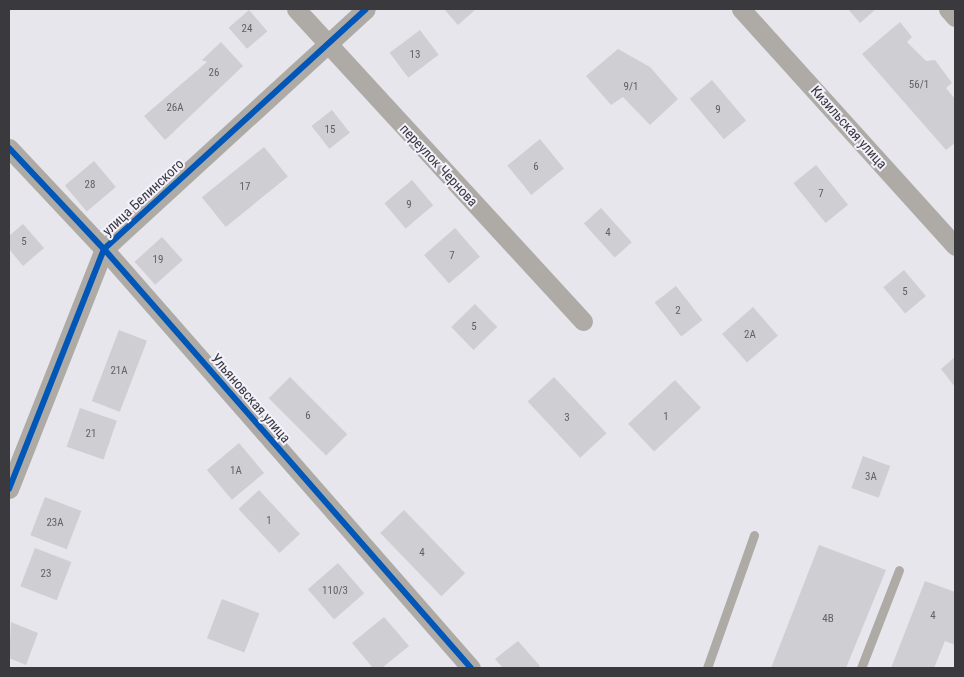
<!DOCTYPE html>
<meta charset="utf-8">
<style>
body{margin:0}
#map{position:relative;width:964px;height:677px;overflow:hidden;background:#e7e6ec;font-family:"Roboto Condensed",sans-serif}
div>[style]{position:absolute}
.building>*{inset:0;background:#cfced3;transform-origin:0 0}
.service>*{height:9px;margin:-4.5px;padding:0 4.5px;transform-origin:4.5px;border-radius:4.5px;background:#aeaaa5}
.minor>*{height:19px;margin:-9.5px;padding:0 9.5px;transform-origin:9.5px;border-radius:9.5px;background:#aeaaa5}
.cycleway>*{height:6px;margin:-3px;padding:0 3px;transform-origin:3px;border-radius:3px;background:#0057b8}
span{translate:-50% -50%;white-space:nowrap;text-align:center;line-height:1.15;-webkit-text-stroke:4px #f3f1fb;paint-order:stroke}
.number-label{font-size:11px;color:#626165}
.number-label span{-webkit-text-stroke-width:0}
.street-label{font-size:14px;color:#3a393d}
.frame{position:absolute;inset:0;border:10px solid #3a393d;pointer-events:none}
</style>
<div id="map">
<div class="building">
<i style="clip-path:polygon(444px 9px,476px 9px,458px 25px)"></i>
<i style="clip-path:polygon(848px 9px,876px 9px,860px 23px)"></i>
<i style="left:249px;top:10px;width:28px;height:27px;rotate:49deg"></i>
<i style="clip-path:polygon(900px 22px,912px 37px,907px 42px,926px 61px,935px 60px,952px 83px,946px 88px,955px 99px,955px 143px,946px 150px,862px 54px)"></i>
<i style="left:420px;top:30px;width:31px;height:38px;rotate:53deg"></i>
<i style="clip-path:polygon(221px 42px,243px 66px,165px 140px,144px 116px,207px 62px,202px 60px)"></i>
<i style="clip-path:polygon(618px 49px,650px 67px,678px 99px,650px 125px,623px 97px,611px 105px,586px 76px)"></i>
<i style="left:712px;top:80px;width:53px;height:29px;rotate:50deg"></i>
<i style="left:332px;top:110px;width:29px;height:26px;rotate:52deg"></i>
<i style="left:540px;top:139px;width:38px;height:42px;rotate:51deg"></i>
<i style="left:264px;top:147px;width:38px;height:80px;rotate:51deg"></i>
<i style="left:94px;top:161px;width:34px;height:38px;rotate:50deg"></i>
<i style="left:816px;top:165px;width:51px;height:29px;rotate:51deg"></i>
<i style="left:412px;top:180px;width:33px;height:36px;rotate:50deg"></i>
<i style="left:601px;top:208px;width:46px;height:23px;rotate:48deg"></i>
<i style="clip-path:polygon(23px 224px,44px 248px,23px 266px,9px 249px,9px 236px)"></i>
<i style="left:455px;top:228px;width:38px;height:41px;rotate:49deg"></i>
<i style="left:162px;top:237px;width:31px;height:37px;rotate:48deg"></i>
<i style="left:904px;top:270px;width:34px;height:27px;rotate:50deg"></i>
<i style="left:676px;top:286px;width:43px;height:27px;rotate:52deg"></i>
<i style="left:475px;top:304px;width:32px;height:33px;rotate:46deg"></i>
<i style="left:753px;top:307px;width:38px;height:41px;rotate:49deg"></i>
<i style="left:119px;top:330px;width:30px;height:76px;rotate:21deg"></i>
<i style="clip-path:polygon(955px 357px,955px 387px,941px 369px)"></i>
<i style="left:290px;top:377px;width:81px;height:30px;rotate:45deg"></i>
<i style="left:554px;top:377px;width:77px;height:36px;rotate:47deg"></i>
<i style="left:675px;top:380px;width:38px;height:64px;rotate:47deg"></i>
<i style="left:80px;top:408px;width:39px;height:41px;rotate:19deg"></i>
<i style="left:239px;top:443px;width:39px;height:42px;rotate:50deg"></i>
<i style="left:863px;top:456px;width:29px;height:34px;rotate:20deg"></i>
<i style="left:259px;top:490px;width:60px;height:28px;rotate:47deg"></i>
<i style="left:45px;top:497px;width:39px;height:41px;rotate:21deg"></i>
<i style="left:404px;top:510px;width:88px;height:33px;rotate:46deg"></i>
<i style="clip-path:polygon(819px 545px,886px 570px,846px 668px,771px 668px)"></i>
<i style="left:35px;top:548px;width:39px;height:41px;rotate:21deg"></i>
<i style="left:338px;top:563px;width:40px;height:40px;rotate:49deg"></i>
<i style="clip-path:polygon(925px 581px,955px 592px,955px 645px,945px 641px,934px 668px,891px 668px)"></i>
<i style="left:222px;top:599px;width:40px;height:42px;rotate:21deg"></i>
<i style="clip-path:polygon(384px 617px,409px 646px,382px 668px,373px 668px,352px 643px)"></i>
<i style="clip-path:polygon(11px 622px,38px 633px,26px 665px,9px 658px)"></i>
<i style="clip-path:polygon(518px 641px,540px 666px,537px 668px,503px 668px,495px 659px)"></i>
</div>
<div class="service">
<i style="left:707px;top:668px;width:141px;rotate:-70.5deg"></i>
<i style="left:861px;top:668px;width:105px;rotate:-68.8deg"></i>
</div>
<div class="minor">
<i style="left:296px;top:9px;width:424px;rotate:47.4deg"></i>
<i style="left:741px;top:9px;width:319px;rotate:47.9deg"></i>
<i style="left:948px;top:9px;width:11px;rotate:49deg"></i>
<i style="left:9px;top:148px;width:139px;rotate:46.8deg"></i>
<i style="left:104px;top:249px;width:557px;rotate:48.79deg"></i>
<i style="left:9px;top:489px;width:258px;rotate:-68.4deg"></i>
<i style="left:104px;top:249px;width:355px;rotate:-42.5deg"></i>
</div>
<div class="cycleway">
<i style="left:9px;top:148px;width:139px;rotate:46.8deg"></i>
<i style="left:104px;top:249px;width:557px;rotate:48.79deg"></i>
<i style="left:9px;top:489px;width:258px;rotate:-68.4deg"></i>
<i style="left:104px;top:249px;width:355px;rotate:-42.5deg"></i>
</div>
<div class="number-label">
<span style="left:247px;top:29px">24</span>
<span style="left:415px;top:55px">13</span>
<span style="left:214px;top:73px">26</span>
<span style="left:919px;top:85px">56/1</span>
<span style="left:631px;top:87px">9/1</span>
<span style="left:175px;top:108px">26А</span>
<span style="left:718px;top:110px">9</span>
<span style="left:330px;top:130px">15</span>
<span style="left:536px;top:167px">6</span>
<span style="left:90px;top:185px">28</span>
<span style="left:245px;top:187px">17</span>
<span style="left:821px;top:194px">7</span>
<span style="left:409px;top:205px">9</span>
<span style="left:608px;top:233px">4</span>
<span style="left:24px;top:242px">5</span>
<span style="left:452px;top:256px">7</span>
<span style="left:158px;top:260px">19</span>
<span style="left:905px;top:292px">5</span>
<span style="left:678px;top:311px">2</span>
<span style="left:474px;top:327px">5</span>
<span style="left:750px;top:335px">2А</span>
<span style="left:119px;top:371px">21А</span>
<span style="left:308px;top:416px">6</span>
<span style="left:666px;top:417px">1</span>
<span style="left:567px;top:418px">3</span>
<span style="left:91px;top:434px">21</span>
<span style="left:236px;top:471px">1А</span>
<span style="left:871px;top:477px">3А</span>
<span style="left:269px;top:521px">1</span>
<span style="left:55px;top:523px">23А</span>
<span style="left:422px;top:553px">4</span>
<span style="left:46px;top:574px">23</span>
<span style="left:335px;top:591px">110/3</span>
<span style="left:933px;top:616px">4</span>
<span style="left:828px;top:619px">4В</span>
</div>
<div class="street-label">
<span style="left:849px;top:127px;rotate:48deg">Кизильская улица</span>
<span style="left:439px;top:165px;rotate:47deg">переулок Чернова</span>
<span style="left:143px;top:197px;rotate:-43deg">улица Белинского</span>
<span style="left:251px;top:398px;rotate:49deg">Ульяновская улица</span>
</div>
<div class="frame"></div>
</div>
